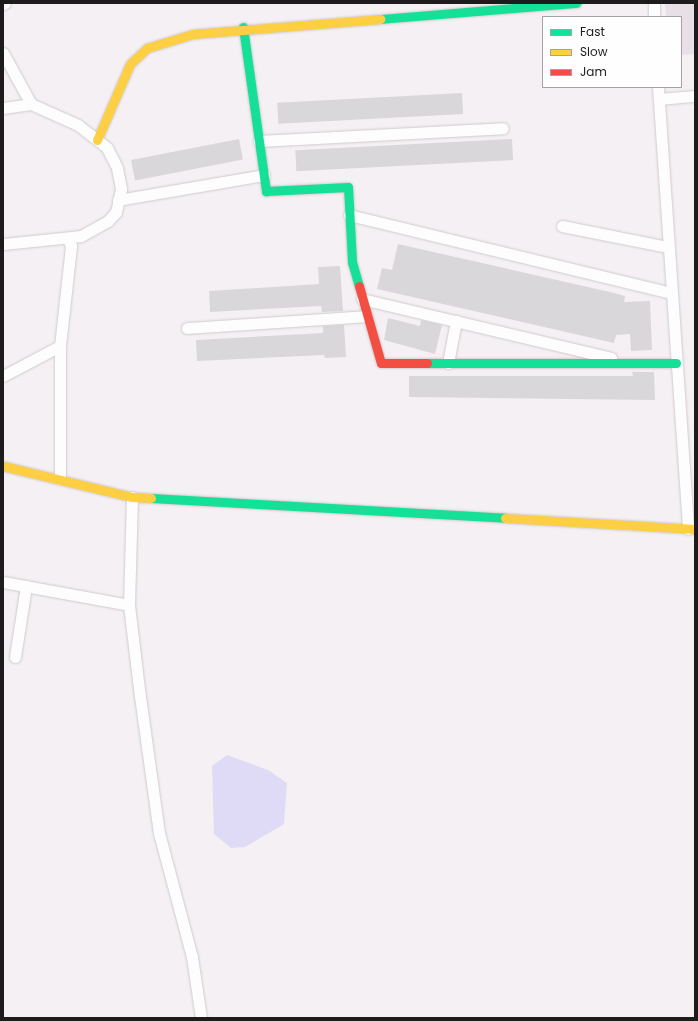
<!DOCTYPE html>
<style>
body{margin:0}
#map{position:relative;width:698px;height:1021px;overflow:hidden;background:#f5f0f3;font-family:Poppins,sans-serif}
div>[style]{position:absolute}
.built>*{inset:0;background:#e9dfe6}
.water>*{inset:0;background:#dfdbf6}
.building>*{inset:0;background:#dad7da;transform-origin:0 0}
.roads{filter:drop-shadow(0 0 1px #cecbcd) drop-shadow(0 0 1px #cecbcd)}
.street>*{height:11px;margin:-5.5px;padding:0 5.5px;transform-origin:5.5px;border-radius:5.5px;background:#fefdfd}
.fast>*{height:9px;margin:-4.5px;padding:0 4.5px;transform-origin:4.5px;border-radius:4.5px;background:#16e098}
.slow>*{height:9px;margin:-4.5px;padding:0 4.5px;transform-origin:4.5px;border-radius:4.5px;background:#ffcf43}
.jam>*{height:9px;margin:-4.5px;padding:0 4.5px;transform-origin:4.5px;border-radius:4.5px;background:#f24e42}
span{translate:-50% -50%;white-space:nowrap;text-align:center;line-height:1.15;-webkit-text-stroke:3.5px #fefefe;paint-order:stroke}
.frame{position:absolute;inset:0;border:4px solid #1e1b1d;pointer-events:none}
.legend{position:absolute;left:542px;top:16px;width:140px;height:72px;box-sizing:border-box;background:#fefefe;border:1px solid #a4a3a4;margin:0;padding:5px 7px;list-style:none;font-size:12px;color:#1e1b1d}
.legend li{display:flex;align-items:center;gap:8px;height:20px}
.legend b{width:20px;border:1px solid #a4a3a4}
</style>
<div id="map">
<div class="built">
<i style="clip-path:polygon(665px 3px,695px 3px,695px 54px,681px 55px,681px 17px,666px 17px)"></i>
</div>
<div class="water">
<i style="clip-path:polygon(227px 755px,268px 770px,287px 783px,284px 824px,245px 847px,231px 848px,214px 834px,212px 766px)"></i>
</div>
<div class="building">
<i style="left:462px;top:93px;width:21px;height:185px;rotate:87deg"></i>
<i style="left:239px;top:139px;width:21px;height:110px;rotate:79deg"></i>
<i style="left:512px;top:139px;width:21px;height:217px;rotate:87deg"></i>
<i style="clip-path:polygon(398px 244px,610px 292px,625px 296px,624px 302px,650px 301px,652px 350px,631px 351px,630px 334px,616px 335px,614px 343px,377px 289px,382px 268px,392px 270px)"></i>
<i style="clip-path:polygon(340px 266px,343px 311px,322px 312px,321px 306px,210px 312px,209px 291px,319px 284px,318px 267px)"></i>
<i style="clip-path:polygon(388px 318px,420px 326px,421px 320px,442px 325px,435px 354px,384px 340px)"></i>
<i style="clip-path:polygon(344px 325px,346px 357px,325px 358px,324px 355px,197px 361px,196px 340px,323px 333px,323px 326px)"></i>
<i style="clip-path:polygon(632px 372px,654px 372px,655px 400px,409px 397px,409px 376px,633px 376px)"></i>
</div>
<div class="roads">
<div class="street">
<i style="left:654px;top:3px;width:14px;rotate:90deg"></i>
<i style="left:3px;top:4px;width:2px;rotate:-27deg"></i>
<i style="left:3px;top:53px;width:58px;rotate:61.2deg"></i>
<i style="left:31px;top:104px;width:51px;rotate:24.1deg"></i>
<i style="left:78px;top:125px;width:37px;rotate:38deg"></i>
<i style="left:107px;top:148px;width:22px;rotate:63deg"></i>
<i style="left:117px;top:168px;width:21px;rotate:79deg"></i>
<i style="left:121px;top:189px;width:24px;rotate:102deg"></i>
<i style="left:116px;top:212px;width:12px;rotate:132deg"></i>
<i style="left:108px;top:221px;width:31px;rotate:151deg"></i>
<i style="left:81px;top:236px;width:78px;rotate:174.1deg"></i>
<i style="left:658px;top:87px;width:443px;rotate:86.1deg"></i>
<i style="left:659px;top:99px;width:36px;rotate:-5deg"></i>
<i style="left:3px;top:108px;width:28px;rotate:-8deg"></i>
<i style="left:259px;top:141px;width:244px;rotate:-3deg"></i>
<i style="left:118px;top:200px;width:148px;rotate:-9.7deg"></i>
<i style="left:349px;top:215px;width:331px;rotate:13.6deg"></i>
<i style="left:562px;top:226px;width:107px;rotate:11.3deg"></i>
<i style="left:362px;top:299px;width:256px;rotate:13.3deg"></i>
<i style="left:187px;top:328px;width:180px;rotate:-3.8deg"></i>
<i style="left:448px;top:363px;width:43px;rotate:-79.2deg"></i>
<i style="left:3px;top:376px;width:64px;rotate:-27.8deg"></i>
<i style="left:60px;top:479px;width:133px;rotate:-90deg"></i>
<i style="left:60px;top:346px;width:101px;rotate:-83.7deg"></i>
<i style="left:71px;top:246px;width:8px;rotate:-113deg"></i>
<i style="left:132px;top:497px;width:108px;rotate:91.6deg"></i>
<i style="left:129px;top:605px;width:85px;rotate:83.2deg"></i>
<i style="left:139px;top:689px;width:145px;rotate:82.1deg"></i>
<i style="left:159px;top:833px;width:128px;rotate:75.1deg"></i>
<i style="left:192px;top:957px;width:62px;rotate:81.6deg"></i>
<i style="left:3px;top:582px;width:128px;rotate:10.3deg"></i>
<i style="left:15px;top:657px;width:72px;rotate:-81.2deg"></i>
</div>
<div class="fast">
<i style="left:380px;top:19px;width:197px;rotate:-4.7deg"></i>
<i style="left:243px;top:27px;width:166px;rotate:82deg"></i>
<i style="left:266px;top:191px;width:82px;rotate:-2.8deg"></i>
<i style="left:348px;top:187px;width:75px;rotate:86.9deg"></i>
<i style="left:352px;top:262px;width:25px;rotate:74deg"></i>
<i style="left:427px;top:363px;width:249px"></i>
<i style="left:151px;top:498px;width:355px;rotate:3.2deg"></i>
</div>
<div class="slow">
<i style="left:97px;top:140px;width:83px;rotate:-66.5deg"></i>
<i style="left:130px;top:64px;width:23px;rotate:-43deg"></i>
<i style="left:147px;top:48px;width:48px;rotate:-16.9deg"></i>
<i style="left:193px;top:34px;width:188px;rotate:-4.6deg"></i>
<i style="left:3px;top:466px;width:133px;rotate:13.5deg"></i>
<i style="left:132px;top:497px;width:19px;rotate:3deg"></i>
<i style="left:505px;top:518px;width:190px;rotate:3.3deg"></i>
</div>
<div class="jam">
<i style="left:359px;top:286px;width:80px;rotate:74.1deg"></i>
<i style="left:381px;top:363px;width:46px"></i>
</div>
</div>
<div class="frame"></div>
<ul class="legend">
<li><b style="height:5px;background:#16e098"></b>Fast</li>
<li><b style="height:5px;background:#ffcf43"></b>Slow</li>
<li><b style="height:5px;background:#f24e42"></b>Jam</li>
</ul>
</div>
